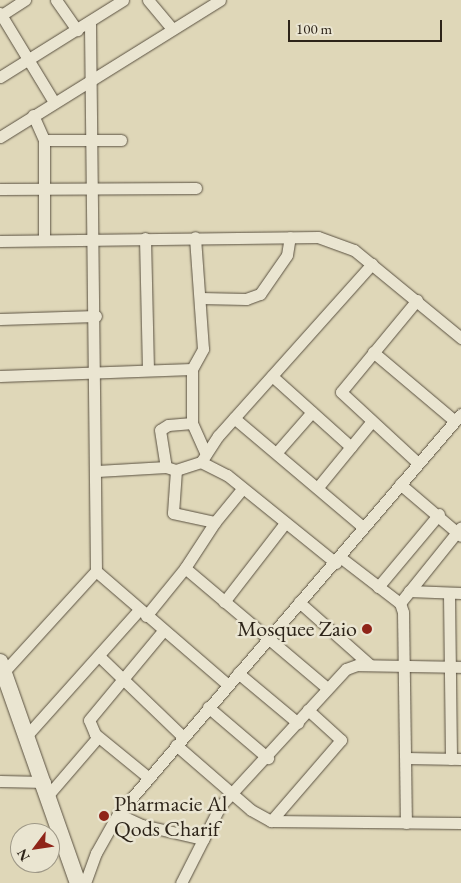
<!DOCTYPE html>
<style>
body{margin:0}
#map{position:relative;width:461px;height:883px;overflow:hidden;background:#dfd7b8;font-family:"EB Garamond",serif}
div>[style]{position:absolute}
.roads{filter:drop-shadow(0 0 1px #5a5141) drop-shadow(0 0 1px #5a5141)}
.street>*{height:11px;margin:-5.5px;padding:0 5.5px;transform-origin:5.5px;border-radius:5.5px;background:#eae5d1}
.secondary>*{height:16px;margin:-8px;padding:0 8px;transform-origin:8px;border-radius:8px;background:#eae5d1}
.dots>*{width:14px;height:14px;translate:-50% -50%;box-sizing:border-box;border:2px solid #eae5d1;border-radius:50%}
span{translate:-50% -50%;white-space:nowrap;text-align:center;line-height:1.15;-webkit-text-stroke:5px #eae5d1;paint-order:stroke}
.poi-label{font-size:22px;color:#2d2419}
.right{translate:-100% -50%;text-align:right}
.left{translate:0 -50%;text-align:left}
.north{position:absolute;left:10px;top:823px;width:50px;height:50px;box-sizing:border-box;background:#eae5d1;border:1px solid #9e9887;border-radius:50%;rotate:239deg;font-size:14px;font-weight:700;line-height:20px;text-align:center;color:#2d2419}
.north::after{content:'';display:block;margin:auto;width:18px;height:22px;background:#8f2418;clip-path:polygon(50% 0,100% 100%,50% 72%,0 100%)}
.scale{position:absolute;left:288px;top:20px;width:154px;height:22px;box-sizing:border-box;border:2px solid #2d2419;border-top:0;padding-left:6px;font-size:15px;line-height:18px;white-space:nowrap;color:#2d2419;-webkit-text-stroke:4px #eae5d1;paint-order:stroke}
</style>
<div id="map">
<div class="roads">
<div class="street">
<i style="left:56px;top:0;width:37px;rotate:55deg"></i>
<i style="left:148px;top:0;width:38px;rotate:50deg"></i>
<i style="left:0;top:13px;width:104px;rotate:58.8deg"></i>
<i style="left:0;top:16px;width:30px;rotate:-33deg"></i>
<i style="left:0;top:77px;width:145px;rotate:-32deg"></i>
<i style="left:33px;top:115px;width:27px;rotate:66deg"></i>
<i style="left:44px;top:140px;width:100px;rotate:90deg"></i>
<i style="left:0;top:137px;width:259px;rotate:-31.9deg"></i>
<i style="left:44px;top:140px;width:77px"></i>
<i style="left:0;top:189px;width:196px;rotate:-0.3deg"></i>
<i style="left:145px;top:238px;width:131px;rotate:88.7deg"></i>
<i style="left:0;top:241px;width:318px;rotate:-0.7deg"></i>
<i style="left:318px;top:237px;width:38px;rotate:20deg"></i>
<i style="left:354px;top:250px;width:139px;rotate:39.4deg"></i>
<i style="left:200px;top:298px;width:46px;rotate:1.2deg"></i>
<i style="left:246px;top:299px;width:15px;rotate:-20deg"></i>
<i style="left:260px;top:294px;width:47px;rotate:-55.3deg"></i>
<i style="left:287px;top:255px;width:18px;rotate:-81deg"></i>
<i style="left:417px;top:300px;width:119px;rotate:129.6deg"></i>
<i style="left:341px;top:392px;width:105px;rotate:42.7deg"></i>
<i style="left:0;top:319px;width:96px;rotate:-1.8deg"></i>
<i style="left:373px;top:352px;width:107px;rotate:40.1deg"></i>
<i style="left:192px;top:369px;width:54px;rotate:90deg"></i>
<i style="left:192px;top:423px;width:34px;rotate:66deg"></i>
<i style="left:0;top:376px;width:192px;rotate:-2.1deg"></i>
<i style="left:192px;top:369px;width:23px;rotate:-61deg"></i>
<i style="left:203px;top:349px;width:112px;rotate:-94.1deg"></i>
<i style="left:272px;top:376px;width:106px;rotate:41.9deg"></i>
<i style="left:234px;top:418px;width:169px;rotate:40.2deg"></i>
<i style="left:192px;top:423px;width:24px;rotate:175deg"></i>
<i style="left:168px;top:425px;width:9px;rotate:148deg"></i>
<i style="left:160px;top:430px;width:37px;rotate:81deg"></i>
<i style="left:166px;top:467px;width:10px;rotate:17deg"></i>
<i style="left:176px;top:470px;width:26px;rotate:-18deg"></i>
<i style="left:201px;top:462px;width:31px;rotate:-57deg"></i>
<i style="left:218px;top:436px;width:231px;rotate:-48.2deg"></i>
<i style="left:277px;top:452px;width:53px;rotate:-48.8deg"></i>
<i style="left:201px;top:462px;width:29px;rotate:27deg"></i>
<i style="left:227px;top:475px;width:140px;rotate:38.9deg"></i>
<i style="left:176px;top:470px;width:43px;rotate:94deg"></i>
<i style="left:173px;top:513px;width:43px;rotate:12.1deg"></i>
<i style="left:215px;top:522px;width:55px;rotate:123.1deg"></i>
<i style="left:185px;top:568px;width:186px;rotate:40.2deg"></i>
<i style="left:97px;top:471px;width:69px;rotate:-3.3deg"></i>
<i style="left:400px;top:484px;width:80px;rotate:40.4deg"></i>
<i style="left:318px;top:487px;width:85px;rotate:-50.7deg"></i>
<i style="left:215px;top:522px;width:43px;rotate:-50.7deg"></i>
<i style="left:340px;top:557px;width:76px;rotate:37.5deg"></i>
<i style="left:400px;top:603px;width:9px;rotate:72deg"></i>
<i style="left:403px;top:612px;width:211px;rotate:89.2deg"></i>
<i style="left:96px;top:571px;width:174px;rotate:40.8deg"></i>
<i style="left:378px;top:587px;width:95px;rotate:-50.1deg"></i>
<i style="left:409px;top:591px;width:52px;rotate:2.2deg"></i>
<i style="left:449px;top:594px;width:165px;rotate:89.3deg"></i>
<i style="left:224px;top:602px;width:100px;rotate:-52.3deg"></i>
<i style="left:299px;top:602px;width:94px;rotate:41.5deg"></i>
<i style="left:400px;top:603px;width:97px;rotate:-51.2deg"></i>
<i style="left:146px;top:616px;width:62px;rotate:-50.9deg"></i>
<i style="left:100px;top:657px;width:114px;rotate:43.9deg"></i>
<i style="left:238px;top:673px;width:78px;rotate:39.8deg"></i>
<i style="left:0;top:676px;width:142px;rotate:-47.6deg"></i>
<i style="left:96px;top:571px;width:549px;rotate:-90.63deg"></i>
<i style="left:208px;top:707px;width:79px;rotate:40.4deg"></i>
<i style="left:28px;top:734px;width:166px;rotate:-48.2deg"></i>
<i style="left:176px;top:745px;width:99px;rotate:40.9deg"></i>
<i style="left:251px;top:810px;width:23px;rotate:29deg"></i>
<i style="left:271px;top:821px;width:190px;rotate:0.6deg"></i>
<i style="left:406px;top:758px;width:55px;rotate:1deg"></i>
<i style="left:149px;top:778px;width:70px;rotate:-140.8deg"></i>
<i style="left:95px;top:734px;width:15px;rotate:-113deg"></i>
<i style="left:89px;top:720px;width:116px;rotate:-50.3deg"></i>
<i style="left:0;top:781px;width:45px;rotate:1.3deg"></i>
<i style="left:49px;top:794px;width:75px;rotate:-49.3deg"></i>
<i style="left:118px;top:814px;width:26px;rotate:25deg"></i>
<i style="left:142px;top:825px;width:63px;rotate:12.9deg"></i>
<i style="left:271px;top:821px;width:107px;rotate:-49.2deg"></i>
<i style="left:341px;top:740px;width:45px;rotate:-137.7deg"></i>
<i style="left:85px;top:883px;width:32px;rotate:-70deg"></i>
<i style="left:96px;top:853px;width:45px;rotate:-60.6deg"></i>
<i style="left:118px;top:814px;width:527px;rotate:-49.39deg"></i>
<i style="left:181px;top:883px;width:86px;rotate:-63.1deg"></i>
<i style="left:220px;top:806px;width:186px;rotate:-47.4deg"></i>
<i style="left:346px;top:669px;width:12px;rotate:-20deg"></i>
<i style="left:357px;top:665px;width:104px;rotate:1.1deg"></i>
</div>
<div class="secondary">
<i style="left:0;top:662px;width:234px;rotate:70.6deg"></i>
</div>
</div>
<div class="dots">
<i style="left:367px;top:629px;background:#8f2418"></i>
<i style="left:104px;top:816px;background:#8f2418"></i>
</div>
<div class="poi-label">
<span class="right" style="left:357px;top:629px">Mosquee Zaio</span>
<span class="left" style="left:114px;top:816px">Pharmacie Al<br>Qods Charif</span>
</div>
<div class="north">N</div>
<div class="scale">100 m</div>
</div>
